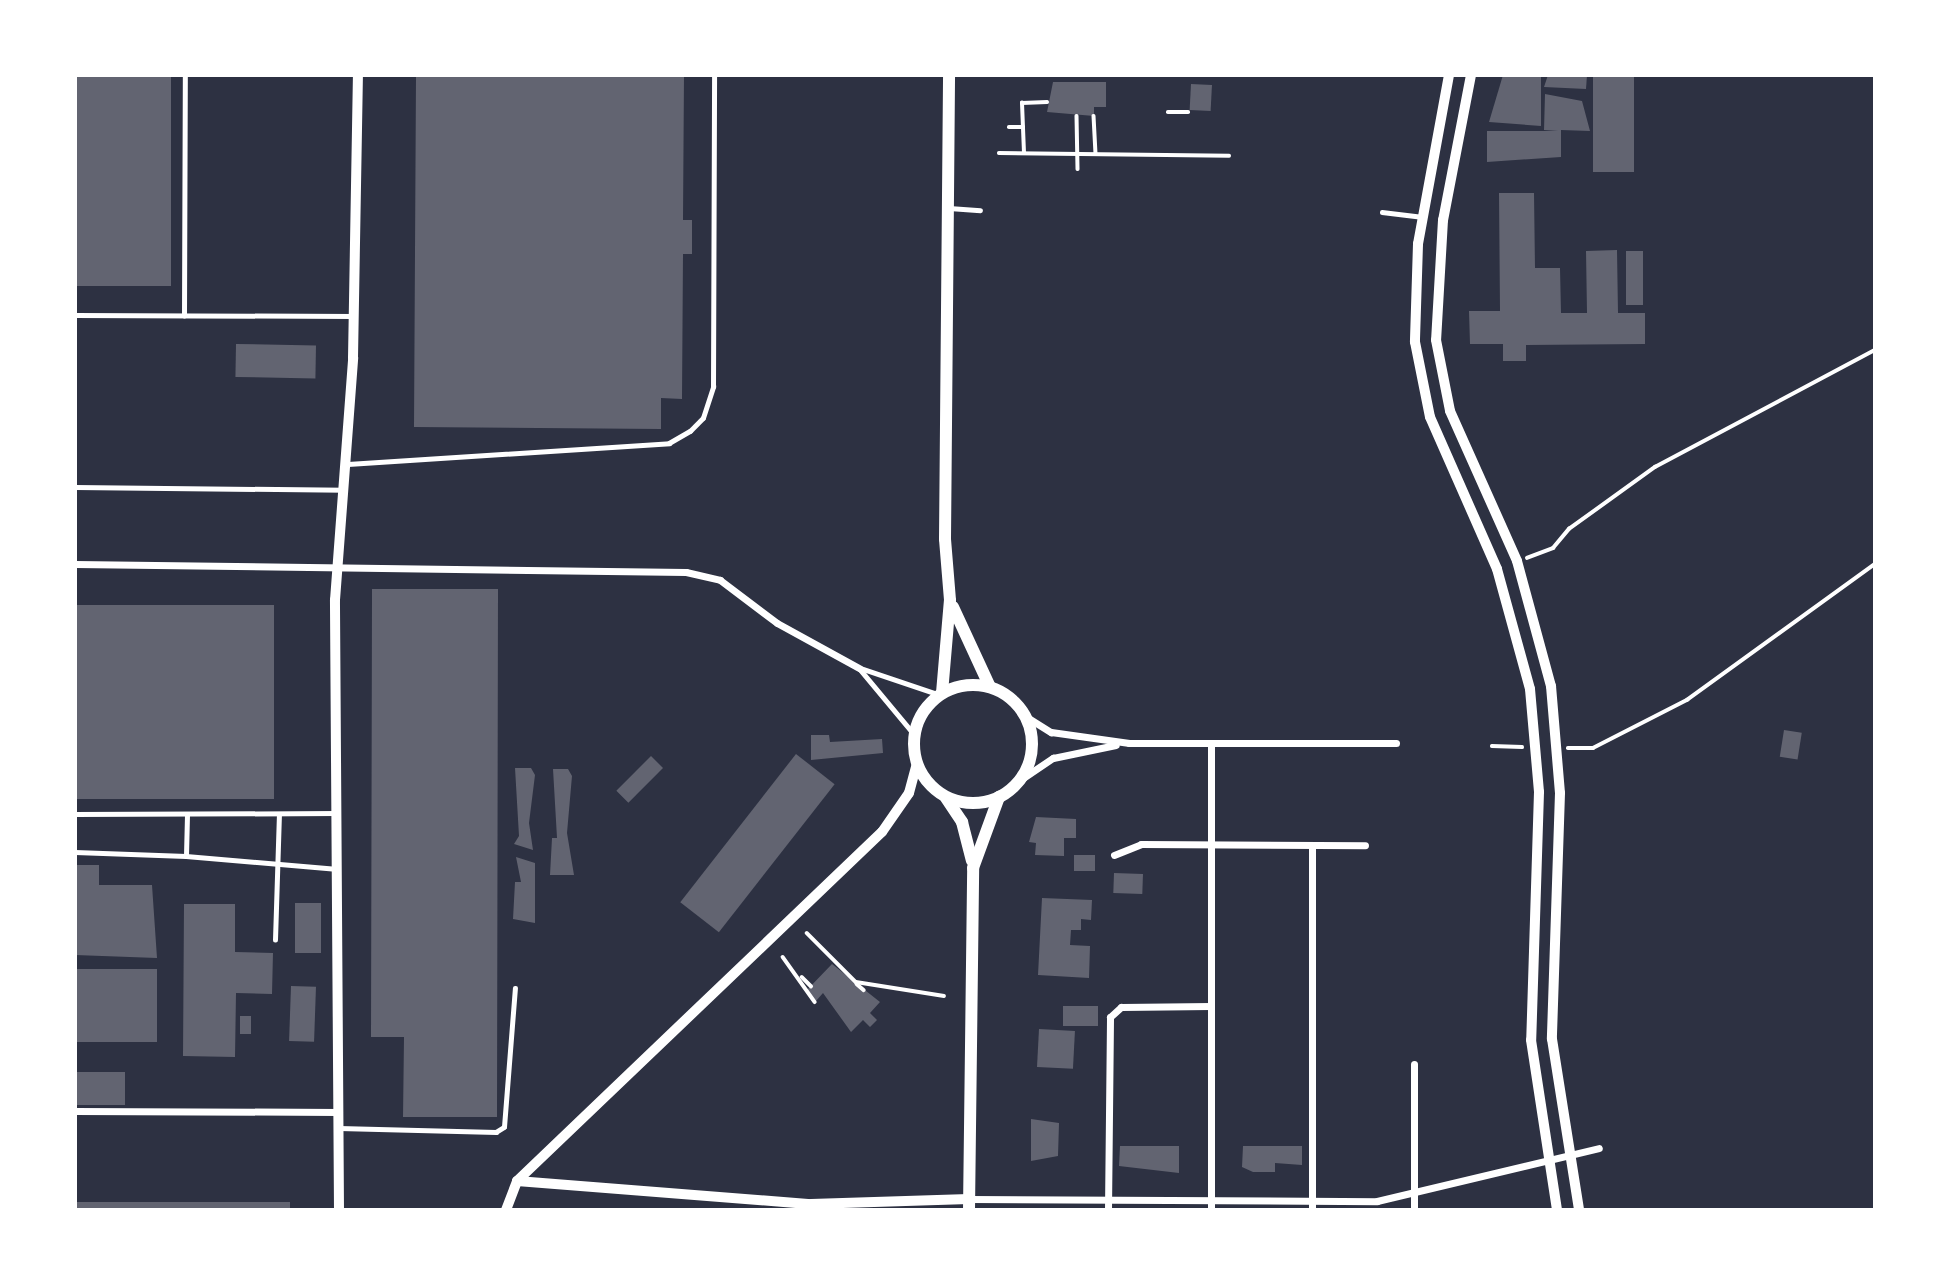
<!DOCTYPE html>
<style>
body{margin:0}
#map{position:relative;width:1950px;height:1285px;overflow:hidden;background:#2d3142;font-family:"IBM Plex Sans",sans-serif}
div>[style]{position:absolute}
.building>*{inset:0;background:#626471;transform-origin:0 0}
.path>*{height:3.5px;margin:-1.75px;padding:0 1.75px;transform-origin:1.75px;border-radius:1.75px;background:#fff}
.service>*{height:4.5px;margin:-2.25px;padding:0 2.25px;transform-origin:2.25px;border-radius:2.25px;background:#fff}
.minor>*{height:7px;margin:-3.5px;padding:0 3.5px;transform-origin:3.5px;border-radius:3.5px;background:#fff}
.tertiary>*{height:10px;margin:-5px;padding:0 5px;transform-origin:5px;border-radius:5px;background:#fff}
.secondary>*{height:12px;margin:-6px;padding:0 6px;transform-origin:6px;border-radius:6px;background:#fff}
.secondary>.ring{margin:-6px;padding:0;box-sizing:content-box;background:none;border:12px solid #fff;border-radius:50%}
span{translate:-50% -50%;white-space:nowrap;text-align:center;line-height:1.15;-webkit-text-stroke:5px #fff;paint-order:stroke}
.frame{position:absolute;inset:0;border:77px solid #fff;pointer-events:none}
</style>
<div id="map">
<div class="building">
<i style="left:75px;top:75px;width:96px;height:211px"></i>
<i style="clip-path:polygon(416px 75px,684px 75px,683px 220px,692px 220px,692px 254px,683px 254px,682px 399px,661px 398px,661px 429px,414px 427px)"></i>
<i style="clip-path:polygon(1503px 75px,1541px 75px,1541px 126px,1489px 122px)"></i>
<i style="clip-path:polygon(1548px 75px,1587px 75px,1586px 89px,1544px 87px)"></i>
<i style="left:1593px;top:75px;width:41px;height:97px"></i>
<i style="clip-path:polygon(1053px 82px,1106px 82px,1106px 107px,1094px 107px,1094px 116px,1047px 112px)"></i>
<i style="left:1191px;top:84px;width:21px;height:26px;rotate:3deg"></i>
<i style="clip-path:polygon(1545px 94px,1582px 101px,1590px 131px,1561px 130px,1561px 157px,1487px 162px,1487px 131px,1558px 131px,1544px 130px)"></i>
<i style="clip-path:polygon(1499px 193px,1534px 193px,1535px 268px,1560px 268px,1561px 313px,1587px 313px,1586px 251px,1617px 250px,1618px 313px,1645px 313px,1645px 344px,1526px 345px,1526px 361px,1503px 361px,1503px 344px,1470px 344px,1469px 311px,1500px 311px)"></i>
<i style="left:1626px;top:251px;width:17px;height:54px"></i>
<i style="left:236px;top:344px;width:80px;height:33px;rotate:1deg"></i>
<i style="clip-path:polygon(372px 589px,498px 589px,497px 1117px,403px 1117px,404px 1037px,371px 1037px)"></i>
<i style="left:75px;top:605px;width:199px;height:194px"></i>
<i style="left:1784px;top:730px;width:18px;height:27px;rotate:9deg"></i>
<i style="clip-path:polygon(811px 735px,829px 735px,830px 742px,882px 739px,883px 753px,811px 760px)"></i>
<i style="left:796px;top:754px;width:49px;height:188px;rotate:38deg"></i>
<i style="left:651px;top:756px;width:17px;height:49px;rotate:45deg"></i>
<i style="clip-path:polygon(515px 768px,531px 768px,535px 775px,529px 823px,533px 850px,514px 844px,519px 836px)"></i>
<i style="clip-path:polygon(553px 769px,568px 769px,572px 776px,567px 833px,574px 875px,550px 875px,552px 838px,557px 838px)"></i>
<i style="clip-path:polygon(1036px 817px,1076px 819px,1076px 838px,1064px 838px,1064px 856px,1035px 855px,1036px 843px,1029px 842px)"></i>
<i style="left:1074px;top:855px;width:21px;height:16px"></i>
<i style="clip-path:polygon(516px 857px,535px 863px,535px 923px,513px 919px,515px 882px,521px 882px)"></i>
<i style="clip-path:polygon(75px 865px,99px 865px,99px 885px,152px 885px,157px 958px,75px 955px)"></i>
<i style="left:1114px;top:873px;width:29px;height:20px;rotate:2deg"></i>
<i style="clip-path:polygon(1042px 898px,1092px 900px,1091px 920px,1081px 919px,1081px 930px,1071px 930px,1070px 945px,1090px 946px,1089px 978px,1038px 975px)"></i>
<i style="left:295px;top:903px;width:26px;height:50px"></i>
<i style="clip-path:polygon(184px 904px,235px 904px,235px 952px,273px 953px,272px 994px,236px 993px,235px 1057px,183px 1056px)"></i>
<i style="clip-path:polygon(832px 964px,880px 1002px,870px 1013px,877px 1020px,870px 1027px,863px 1020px,851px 1032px,823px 993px,816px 1001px,806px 991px)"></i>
<i style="left:75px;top:969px;width:82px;height:73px"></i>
<i style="left:291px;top:986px;width:25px;height:55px;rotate:2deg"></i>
<i style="left:1063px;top:1006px;width:35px;height:20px"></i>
<i style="left:240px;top:1016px;width:11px;height:18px"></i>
<i style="left:1039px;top:1029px;width:36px;height:38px;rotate:3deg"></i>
<i style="left:75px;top:1072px;width:50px;height:33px"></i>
<i style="clip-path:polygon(1031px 1119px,1059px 1123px,1058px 1156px,1031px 1161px)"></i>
<i style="clip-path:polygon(1120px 1146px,1179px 1146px,1179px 1173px,1119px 1166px)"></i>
<i style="clip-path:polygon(1243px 1146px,1302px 1146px,1302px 1165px,1275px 1163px,1275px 1172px,1253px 1172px,1242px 1167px)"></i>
<i style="left:290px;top:1202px;width:8px;height:215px;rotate:90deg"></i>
</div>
<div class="path">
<i style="left:1168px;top:112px;width:20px"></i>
<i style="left:1077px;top:116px;width:53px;rotate:88.9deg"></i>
<i style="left:1094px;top:116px;width:38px;rotate:87deg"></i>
<i style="left:1009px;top:127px;width:14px"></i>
<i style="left:999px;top:153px;width:230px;rotate:0.7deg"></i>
<i style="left:1024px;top:153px;width:50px;rotate:-92.3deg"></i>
<i style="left:1022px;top:103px;width:25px;rotate:-2deg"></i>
<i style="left:1527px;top:558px;width:28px;rotate:-21deg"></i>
<i style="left:1553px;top:548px;width:25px;rotate:-50deg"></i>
<i style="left:1569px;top:529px;width:106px;rotate:-35.8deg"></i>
<i style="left:1655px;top:467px;width:249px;rotate:-28deg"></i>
<i style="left:1492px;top:746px;width:30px;rotate:2deg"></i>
<i style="left:1568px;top:748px;width:25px"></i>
<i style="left:1593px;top:748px;width:106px;rotate:-27.1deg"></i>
<i style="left:1687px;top:700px;width:232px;rotate:-35.9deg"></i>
<i style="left:807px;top:933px;width:69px;rotate:45deg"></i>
<i style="left:856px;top:982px;width:89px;rotate:9deg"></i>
<i style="left:783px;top:957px;width:55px;rotate:54.6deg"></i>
<i style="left:802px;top:977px;width:13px;rotate:45deg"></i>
<i style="left:857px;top:984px;width:9px;rotate:41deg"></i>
</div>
<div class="service">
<i style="left:949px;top:208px;width:31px;rotate:4deg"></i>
<i style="left:1382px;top:212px;width:39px;rotate:7deg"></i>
<i style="left:75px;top:315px;width:279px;rotate:0.2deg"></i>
<i style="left:184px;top:316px;width:241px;rotate:-89.8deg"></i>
<i style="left:348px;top:464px;width:322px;rotate:-3.7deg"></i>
<i style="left:669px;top:443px;width:24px;rotate:-30deg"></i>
<i style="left:690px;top:431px;width:18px;rotate:-45deg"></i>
<i style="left:703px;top:418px;width:33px;rotate:-72deg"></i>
<i style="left:713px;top:387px;width:312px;rotate:-89.8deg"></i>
<i style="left:75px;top:487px;width:269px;rotate:0.6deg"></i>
<i style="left:859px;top:668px;width:86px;rotate:50.2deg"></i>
<i style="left:860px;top:668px;width:84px;rotate:18.6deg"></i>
<i style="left:75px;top:814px;width:262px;rotate:-0.2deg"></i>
<i style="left:75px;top:852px;width:111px;rotate:2.1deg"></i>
<i style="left:186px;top:856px;width:40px;rotate:-88.6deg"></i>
<i style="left:186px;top:856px;width:152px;rotate:4.9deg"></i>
<i style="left:275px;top:940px;width:124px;rotate:-88.2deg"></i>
<i style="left:339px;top:1128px;width:157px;rotate:1.5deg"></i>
<i style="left:496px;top:1132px;width:9px;rotate:-32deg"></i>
<i style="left:504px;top:1127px;width:139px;rotate:-85.5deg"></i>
</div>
<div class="minor">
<i style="left:75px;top:564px;width:611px;rotate:0.75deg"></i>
<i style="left:686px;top:572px;width:35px;rotate:13deg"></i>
<i style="left:720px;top:580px;width:71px;rotate:37deg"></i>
<i style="left:777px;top:623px;width:94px;rotate:28.8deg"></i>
<i style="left:1025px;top:716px;width:31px;rotate:32deg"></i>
<i style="left:1051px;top:732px;width:79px;rotate:8deg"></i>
<i style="left:1129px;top:743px;width:267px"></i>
<i style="left:1020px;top:780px;width:40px;rotate:-34deg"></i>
<i style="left:1053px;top:758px;width:64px;rotate:-11.7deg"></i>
<i style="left:1114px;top:855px;width:29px;rotate:-22deg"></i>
<i style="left:1141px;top:844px;width:224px;rotate:0.3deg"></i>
<i style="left:75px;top:1111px;width:264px;rotate:0.2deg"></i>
<i style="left:969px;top:1199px;width:408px;rotate:0.3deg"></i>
<i style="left:1377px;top:1201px;width:228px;rotate:-13.4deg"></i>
<i style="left:1108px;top:1210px;width:193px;rotate:-89.4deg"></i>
<i style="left:1110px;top:1017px;width:15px;rotate:-42deg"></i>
<i style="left:1121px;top:1007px;width:90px;rotate:-0.6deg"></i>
<i style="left:1211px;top:1210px;width:467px;rotate:-90deg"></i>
<i style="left:1312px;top:1210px;width:365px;rotate:-90deg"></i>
<i style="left:1414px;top:1210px;width:146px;rotate:-90deg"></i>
</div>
<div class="tertiary">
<i style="left:1449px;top:75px;width:172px;rotate:100.4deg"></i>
<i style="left:1418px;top:244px;width:98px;rotate:91.8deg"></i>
<i style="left:1415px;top:342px;width:76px;rotate:78.7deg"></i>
<i style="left:1430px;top:417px;width:166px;rotate:66.2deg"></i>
<i style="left:1497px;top:569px;width:124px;rotate:74.6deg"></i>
<i style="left:1530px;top:689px;width:103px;rotate:85deg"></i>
<i style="left:1539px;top:792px;width:248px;rotate:91.8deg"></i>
<i style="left:1531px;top:1040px;width:172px;rotate:81.3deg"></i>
<i style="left:1471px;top:75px;width:148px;rotate:100.9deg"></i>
<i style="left:1443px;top:220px;width:120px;rotate:93.3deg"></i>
<i style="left:1436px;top:340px;width:72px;rotate:78.8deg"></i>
<i style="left:1450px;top:411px;width:164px;rotate:65.9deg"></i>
<i style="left:1517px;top:561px;width:130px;rotate:74.8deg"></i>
<i style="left:1551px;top:686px;width:107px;rotate:85.2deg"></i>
<i style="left:1560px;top:793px;width:246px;rotate:91.9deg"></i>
<i style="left:1552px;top:1039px;width:173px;rotate:81deg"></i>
<i style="left:517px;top:1181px;width:295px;rotate:4.5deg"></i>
<i style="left:811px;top:1204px;width:158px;rotate:-1.8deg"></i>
<i style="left:339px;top:1210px;width:610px;rotate:-90.38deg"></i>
<i style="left:335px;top:600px;width:243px;rotate:-85.7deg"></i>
<i style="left:353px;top:358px;width:283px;rotate:-89deg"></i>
<i style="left:506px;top:1210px;width:31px;rotate:-69deg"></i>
<i style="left:517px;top:1181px;width:505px;rotate:-43.72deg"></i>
<i style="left:882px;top:832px;width:47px;rotate:-55.3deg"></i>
<i style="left:909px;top:793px;width:31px;rotate:-75deg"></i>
</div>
<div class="secondary">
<i style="left:953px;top:607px;width:88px;rotate:65.2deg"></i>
<i class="ring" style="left:914px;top:685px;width:106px;height:106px"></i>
<i style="left:942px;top:693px;width:93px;rotate:-85.1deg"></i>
<i style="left:950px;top:600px;width:61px;rotate:-94.7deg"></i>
<i style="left:945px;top:539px;width:464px;rotate:-89.5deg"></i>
<i style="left:946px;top:798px;width:29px;rotate:56deg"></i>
<i style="left:962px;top:822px;width:40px;rotate:75.6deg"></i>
<i style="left:969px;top:1210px;width:342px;rotate:-89.3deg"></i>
<i style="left:973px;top:868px;width:76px;rotate:-69.9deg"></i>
</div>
<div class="frame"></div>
</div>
